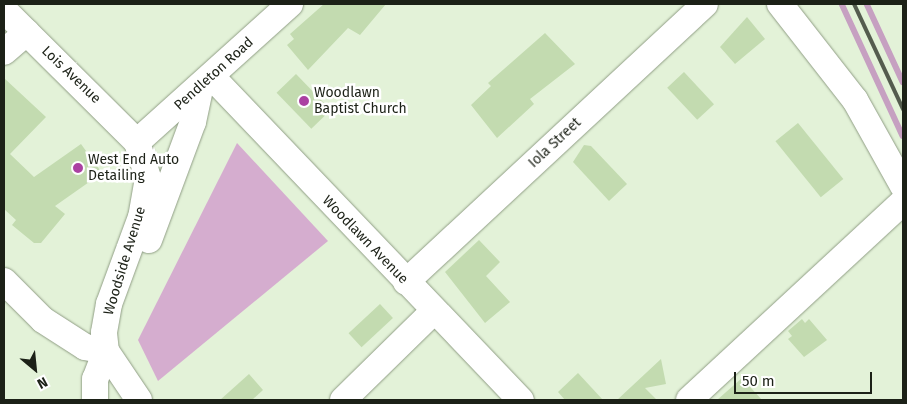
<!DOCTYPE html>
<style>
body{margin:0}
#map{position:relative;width:907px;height:404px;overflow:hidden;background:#e3f2d8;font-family:"Fira Sans",sans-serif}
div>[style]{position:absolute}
.forest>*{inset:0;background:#d5adcf}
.stream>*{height:5.5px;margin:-2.75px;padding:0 2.75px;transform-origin:2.75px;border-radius:2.75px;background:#c6a0c1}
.building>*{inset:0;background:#c3dbb0;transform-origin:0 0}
.roads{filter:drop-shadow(0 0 1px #909e85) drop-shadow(0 0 1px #909e85)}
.minor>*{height:26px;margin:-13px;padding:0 13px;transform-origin:13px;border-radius:13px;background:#fff}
.rail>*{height:4px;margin:-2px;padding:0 2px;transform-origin:2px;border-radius:2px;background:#545c4e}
.dots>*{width:14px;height:14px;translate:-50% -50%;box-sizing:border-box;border:2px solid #fff;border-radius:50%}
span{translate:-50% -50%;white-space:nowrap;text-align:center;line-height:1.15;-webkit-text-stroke:5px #fff;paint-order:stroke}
.street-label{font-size:14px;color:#1c2117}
.poi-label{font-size:14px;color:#1c2117}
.left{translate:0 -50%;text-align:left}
.frame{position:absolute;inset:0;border:5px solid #1c2117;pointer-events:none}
.north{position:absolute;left:10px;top:344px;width:50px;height:50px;-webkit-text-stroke:4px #fff;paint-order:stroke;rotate:152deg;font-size:14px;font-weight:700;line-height:20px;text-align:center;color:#1c2117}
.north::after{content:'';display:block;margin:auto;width:18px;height:22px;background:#1c2117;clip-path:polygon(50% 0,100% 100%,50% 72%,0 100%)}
.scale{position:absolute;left:734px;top:372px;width:138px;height:22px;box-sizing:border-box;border:2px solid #1c2117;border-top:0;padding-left:6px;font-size:15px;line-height:18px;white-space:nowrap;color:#1c2117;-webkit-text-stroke:4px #fff;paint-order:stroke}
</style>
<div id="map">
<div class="forest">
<i style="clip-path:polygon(237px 143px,328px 241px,158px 381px,138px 340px)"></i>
</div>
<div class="stream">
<i style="left:842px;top:4px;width:145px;rotate:65.2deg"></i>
<i style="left:867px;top:4px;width:86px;rotate:65.2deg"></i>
</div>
<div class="building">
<i style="clip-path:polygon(324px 4px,386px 4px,360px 35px,348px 28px,308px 70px,287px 45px,294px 39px,290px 34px)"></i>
<i style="clip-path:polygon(747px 17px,765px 39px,735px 64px,720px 47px)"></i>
<i style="clip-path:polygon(545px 33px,575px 64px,530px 99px,534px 104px,497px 138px,471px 105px,491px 86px,488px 83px)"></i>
<i style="left:684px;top:72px;width:44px;height:23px;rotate:47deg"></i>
<i style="left:296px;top:74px;width:50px;height:27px;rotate:46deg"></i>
<i style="clip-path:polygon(4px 78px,46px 117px,10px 154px,34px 177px,81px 144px,102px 173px,55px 206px,65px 214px,41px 243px,34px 243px,12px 225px,16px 220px,4px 209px)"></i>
<i style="left:798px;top:123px;width:72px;height:29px;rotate:51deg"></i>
<i style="clip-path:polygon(584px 145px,591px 146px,627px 184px,609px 201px,573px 162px)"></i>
<i style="clip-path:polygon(479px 240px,500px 262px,486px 276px,510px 302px,485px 323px,445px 272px)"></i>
<i style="left:380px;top:304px;width:19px;height:43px;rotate:47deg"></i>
<i style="clip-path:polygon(802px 319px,805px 323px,809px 319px,827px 340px,804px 357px,788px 339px,792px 336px,788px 331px)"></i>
<i style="clip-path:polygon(661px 359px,666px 384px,645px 388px,657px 400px,617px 400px)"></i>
<i style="clip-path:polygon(578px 373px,603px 400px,565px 400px,558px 392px)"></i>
<i style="clip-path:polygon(249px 374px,263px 390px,252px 400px,220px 400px)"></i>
<i style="clip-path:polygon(742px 378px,762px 400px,717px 400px)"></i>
</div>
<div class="roads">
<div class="minor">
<i style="left:780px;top:4px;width:122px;rotate:52deg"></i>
<i style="left:855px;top:100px;width:98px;rotate:60.8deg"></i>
<i style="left:4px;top:10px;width:187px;rotate:44.8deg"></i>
<i style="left:137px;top:142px;width:38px;rotate:73deg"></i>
<i style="left:148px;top:178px;width:40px;rotate:100deg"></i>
<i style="left:141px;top:217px;width:93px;rotate:110.2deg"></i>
<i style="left:109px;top:304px;width:29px;rotate:100deg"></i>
<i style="left:104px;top:333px;width:18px;rotate:84deg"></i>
<i style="left:106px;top:351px;width:59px;rotate:56deg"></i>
<i style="left:4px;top:52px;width:30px;rotate:-41deg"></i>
<i style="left:212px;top:77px;width:447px;rotate:46.3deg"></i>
<i style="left:137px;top:142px;width:206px;rotate:-42deg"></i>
<i style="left:149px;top:240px;width:126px;rotate:-69.6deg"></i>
<i style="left:193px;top:122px;width:35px;rotate:-78deg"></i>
<i style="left:4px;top:281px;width:55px;rotate:45deg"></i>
<i style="left:43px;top:320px;width:50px;rotate:32.7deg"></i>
<i style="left:85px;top:347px;width:21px;rotate:11deg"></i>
<i style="left:106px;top:351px;width:30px;rotate:111deg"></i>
<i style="left:95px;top:379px;width:21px;rotate:90deg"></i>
<i style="left:406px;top:282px;width:408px;rotate:-42.9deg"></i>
<i style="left:343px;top:400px;width:127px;rotate:-44.4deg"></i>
<i style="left:689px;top:400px;width:292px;rotate:-42.8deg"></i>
</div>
</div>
<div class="rail">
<i style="left:854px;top:4px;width:116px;rotate:65deg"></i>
</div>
<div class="dots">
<i style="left:304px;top:101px;background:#ab41a2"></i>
<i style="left:78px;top:168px;background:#ab41a2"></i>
</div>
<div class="street-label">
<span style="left:214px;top:74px;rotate:-42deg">Pendleton Road</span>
<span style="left:71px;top:75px;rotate:44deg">Lois Avenue</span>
<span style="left:555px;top:143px;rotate:-43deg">Iola Street</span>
<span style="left:365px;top:240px;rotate:46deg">Woodlawn Avenue</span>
<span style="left:125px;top:261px;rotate:-73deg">Woodside Avenue</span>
</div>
<div class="poi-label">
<span class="left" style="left:314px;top:101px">Woodlawn<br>Baptist Church</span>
<span class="left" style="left:88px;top:168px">West End Auto<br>Detailing</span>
</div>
<div class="frame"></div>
<div class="north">N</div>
<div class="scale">50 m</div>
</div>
